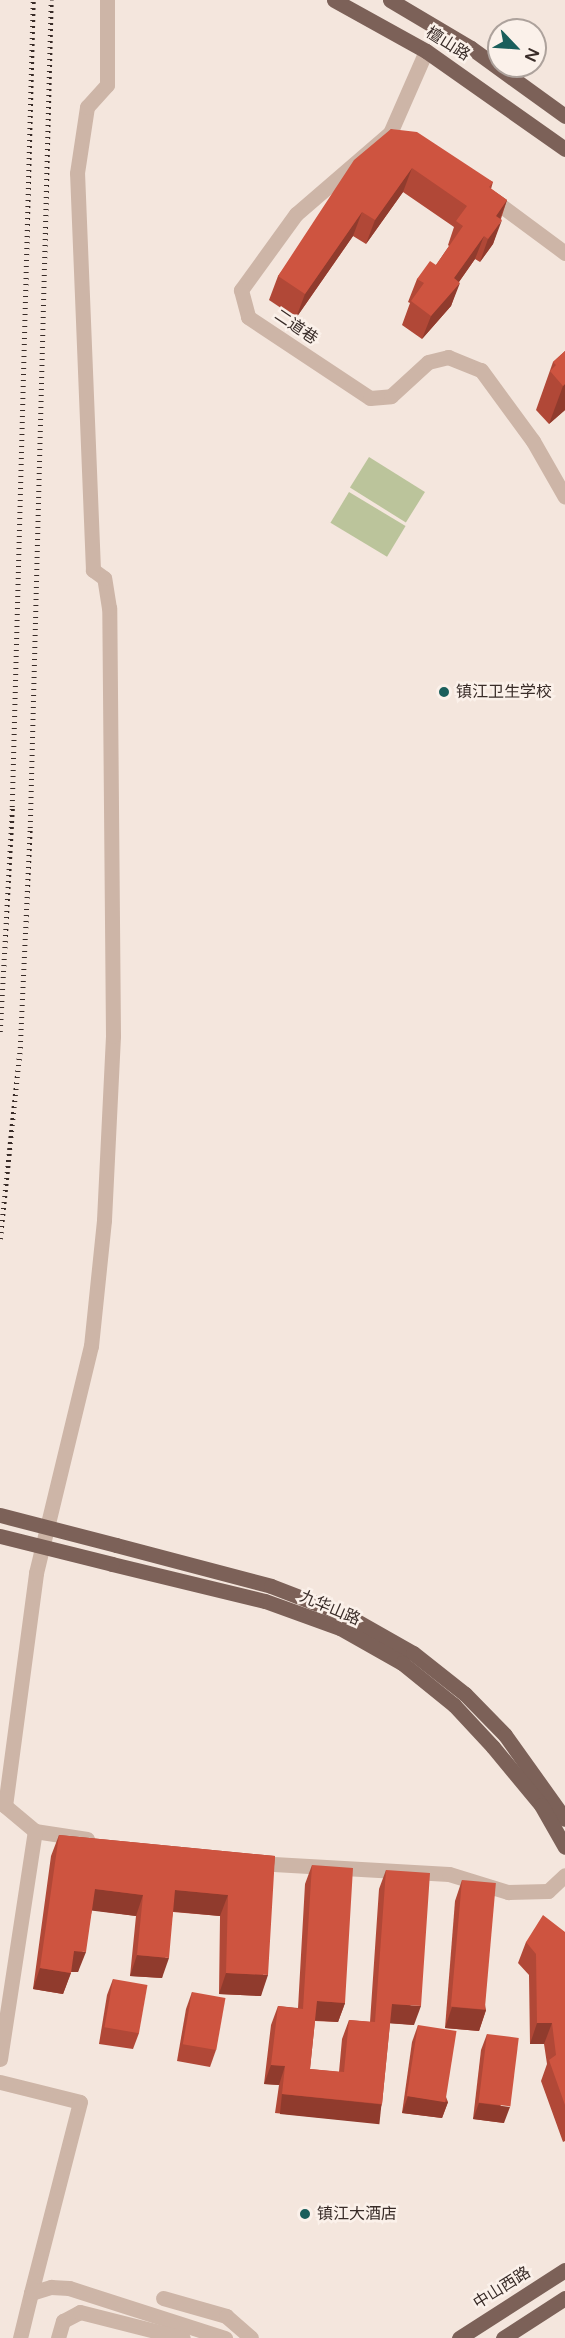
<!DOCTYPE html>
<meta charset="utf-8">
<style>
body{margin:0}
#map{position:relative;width:565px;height:2338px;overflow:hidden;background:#f4e6dd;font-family:"Varela Round","Noto Sans SC",sans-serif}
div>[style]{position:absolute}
.green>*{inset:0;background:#bbc49b;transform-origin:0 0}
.minor>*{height:15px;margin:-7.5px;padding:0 7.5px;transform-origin:7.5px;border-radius:7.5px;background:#cdb5a7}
.major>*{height:15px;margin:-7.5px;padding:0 7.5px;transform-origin:7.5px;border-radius:7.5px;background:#7c6158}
.rail>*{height:4.5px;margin-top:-2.25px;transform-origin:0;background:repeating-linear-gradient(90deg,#392c28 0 1.5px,transparent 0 6px)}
.major-bridge>*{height:15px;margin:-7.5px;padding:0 7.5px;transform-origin:7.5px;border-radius:7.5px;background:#7c6158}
.wall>*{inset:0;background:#b14837}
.shaded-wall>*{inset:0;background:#903b2d;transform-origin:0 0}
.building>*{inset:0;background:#ce5440;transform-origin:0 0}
.dots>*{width:16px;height:16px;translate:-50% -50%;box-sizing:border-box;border:3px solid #fbf1ea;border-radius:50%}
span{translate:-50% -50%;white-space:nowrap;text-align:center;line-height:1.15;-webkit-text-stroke:5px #fbf1ea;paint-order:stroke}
.street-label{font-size:16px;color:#392c28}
.poi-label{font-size:16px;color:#392c28}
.left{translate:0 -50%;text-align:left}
.north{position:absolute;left:487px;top:18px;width:60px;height:60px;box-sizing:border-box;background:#fbf1ea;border:2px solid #ada29c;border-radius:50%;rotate:115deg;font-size:16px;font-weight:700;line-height:24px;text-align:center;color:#392c28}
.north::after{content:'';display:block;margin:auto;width:21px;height:27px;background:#1a5e5b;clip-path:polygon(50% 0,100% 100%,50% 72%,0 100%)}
</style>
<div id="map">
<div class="green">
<i style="left:369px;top:457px;width:66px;height:36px;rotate:32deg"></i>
<i style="left:349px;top:492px;width:66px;height:36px;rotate:31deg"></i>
</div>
<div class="minor">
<i style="left:426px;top:51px;width:90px;rotate:113.7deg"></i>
<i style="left:390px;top:133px;width:124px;rotate:139.2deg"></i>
<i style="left:296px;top:214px;width:94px;rotate:125.9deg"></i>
<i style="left:241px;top:290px;width:28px;rotate:75deg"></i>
<i style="left:248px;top:317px;width:146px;rotate:33.6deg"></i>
<i style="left:370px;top:398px;width:21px;rotate:-5deg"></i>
<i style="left:391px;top:396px;width:50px;rotate:-42.6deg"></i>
<i style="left:428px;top:362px;width:21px;rotate:-14deg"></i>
<i style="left:448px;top:357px;width:35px;rotate:22deg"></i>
<i style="left:481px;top:370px;width:88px;rotate:53.8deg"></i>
<i style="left:533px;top:441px;width:64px;rotate:60.3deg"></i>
<i style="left:488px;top:196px;width:96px;rotate:36.5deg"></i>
<i style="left:87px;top:1839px;width:53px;rotate:-171.3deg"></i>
<i style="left:35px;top:1831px;width:39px;rotate:-140deg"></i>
<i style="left:5px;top:1806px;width:235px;rotate:-82.4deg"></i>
<i style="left:36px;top:1573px;width:234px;rotate:-76.4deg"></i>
<i style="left:91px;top:1346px;width:127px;rotate:-84.1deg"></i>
<i style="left:104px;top:1220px;width:184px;rotate:-87.2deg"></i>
<i style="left:113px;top:1036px;width:428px;rotate:-90.5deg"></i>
<i style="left:109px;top:608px;width:30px;rotate:-99deg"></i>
<i style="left:104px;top:578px;width:14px;rotate:-144deg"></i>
<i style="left:93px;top:570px;width:397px;rotate:-92.3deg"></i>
<i style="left:77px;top:173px;width:67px;rotate:-81.4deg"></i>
<i style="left:87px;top:107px;width:30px;rotate:-48deg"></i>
<i style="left:107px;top:85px;width:85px;rotate:-90deg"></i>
<i style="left:256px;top:1863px;width:193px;rotate:3.3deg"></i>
<i style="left:449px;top:1874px;width:62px;rotate:17deg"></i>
<i style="left:508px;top:1892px;width:40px;rotate:-1.4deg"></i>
<i style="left:548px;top:1891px;width:23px;rotate:-43deg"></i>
<i style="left:0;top:2059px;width:231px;rotate:-81.3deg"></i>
<i style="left:0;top:2082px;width:82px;rotate:14deg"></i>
<i style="left:80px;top:2102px;width:197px;rotate:104.4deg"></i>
<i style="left:163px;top:2298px;width:66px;rotate:15.9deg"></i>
<i style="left:226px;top:2316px;width:33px;rotate:41deg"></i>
<i style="left:20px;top:2338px;width:46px;rotate:-76.3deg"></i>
<i style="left:31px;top:2293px;width:21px;rotate:-17deg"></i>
<i style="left:51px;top:2287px;width:18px;rotate:3deg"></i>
<i style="left:69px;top:2288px;width:164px;rotate:17.8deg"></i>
<i style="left:58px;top:2338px;width:18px;rotate:-74deg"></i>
<i style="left:63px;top:2321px;width:19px;rotate:-28deg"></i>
<i style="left:80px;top:2312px;width:106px;rotate:14.2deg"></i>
</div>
<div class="major">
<i style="left:334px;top:0;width:105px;rotate:29deg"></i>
<i style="left:426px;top:51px;width:170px;rotate:35.2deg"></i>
<i style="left:390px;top:0;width:94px;rotate:30.7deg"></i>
<i style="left:471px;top:48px;width:116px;rotate:35.9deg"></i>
<i style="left:116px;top:1545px;width:160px;rotate:14.8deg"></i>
<i style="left:271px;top:1586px;width:80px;rotate:21.1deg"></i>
<i style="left:346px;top:1615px;width:77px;rotate:29.6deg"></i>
<i style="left:413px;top:1653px;width:66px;rotate:38.3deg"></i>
<i style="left:465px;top:1694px;width:57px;rotate:45.7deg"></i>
<i style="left:505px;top:1735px;width:103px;rotate:54.5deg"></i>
<i style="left:112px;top:1564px;width:157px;rotate:13.6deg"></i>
<i style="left:265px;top:1601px;width:80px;rotate:19.8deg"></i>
<i style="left:340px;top:1628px;width:71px;rotate:29.4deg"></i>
<i style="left:402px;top:1663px;width:67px;rotate:38.9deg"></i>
<i style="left:454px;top:1705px;width:57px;rotate:47.1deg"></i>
<i style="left:493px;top:1747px;width:75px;rotate:50.4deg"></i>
<i style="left:541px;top:1805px;width:48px;rotate:60.3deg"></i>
<i style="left:459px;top:2338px;width:126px;rotate:-32.7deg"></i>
<i style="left:503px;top:2338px;width:74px;rotate:-32.8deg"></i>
</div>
<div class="rail">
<i style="left:0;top:1032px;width:225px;rotate:-86.9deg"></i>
<i style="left:12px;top:807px;width:807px;rotate:-88.51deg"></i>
<i style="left:0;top:1239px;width:192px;rotate:-84deg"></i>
<i style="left:20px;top:1048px;width:220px;rotate:-87.4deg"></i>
<i style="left:30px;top:828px;width:828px;rotate:-88.55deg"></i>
</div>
<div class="major-bridge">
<i style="left:0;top:1515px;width:120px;rotate:14.5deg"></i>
<i style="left:0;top:1536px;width:115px;rotate:14deg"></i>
</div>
<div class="wall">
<i style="clip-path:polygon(391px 129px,493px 182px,491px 189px,507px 200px,493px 244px,480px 262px,475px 259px,459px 282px,451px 306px,422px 339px,402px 325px,410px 303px,408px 302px,417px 279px,436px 265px,449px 246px,448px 245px,454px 227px,403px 192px,366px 244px,353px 236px,296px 318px,269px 300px,278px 276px)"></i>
<i style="clip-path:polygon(565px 351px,565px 410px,549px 424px,536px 410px,553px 362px)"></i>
<i style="clip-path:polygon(59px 1835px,275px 1856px,261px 1996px,219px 1994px,220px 1916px,173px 1912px,162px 1978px,130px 1976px,136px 1916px,92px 1910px,78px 1972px,71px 1972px,63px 1994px,33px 1989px,51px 1856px)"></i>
<i style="clip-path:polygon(312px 1865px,345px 2003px,338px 2022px,315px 2021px,310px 2069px,339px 2072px,342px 2039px,349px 2020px,370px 2022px,379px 1889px,386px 1870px,414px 2025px,390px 2023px,382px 2104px,375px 2123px,275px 2113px,279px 2085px,264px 2084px,271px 2025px,278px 2006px,298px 2008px,305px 1884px)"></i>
<i style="clip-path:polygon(462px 1880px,486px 2010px,479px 2031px,445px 2028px,455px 1901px)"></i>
<i style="clip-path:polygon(565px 1932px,565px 2141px,563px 2142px,541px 2081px,547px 2064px,544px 2044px,530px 2044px,529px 1975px,518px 1963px,526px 1942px)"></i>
<i style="clip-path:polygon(113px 1979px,139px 2033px,133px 2049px,99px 2044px,107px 1995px)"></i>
<i style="clip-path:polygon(192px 1992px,216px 2050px,210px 2067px,177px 2061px,186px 2009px)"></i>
<i style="clip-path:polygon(418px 2025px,448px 2102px,442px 2118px,402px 2113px,412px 2042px)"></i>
<i style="clip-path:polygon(487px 2034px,504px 2123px,473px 2119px,481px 2050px)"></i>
</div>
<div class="shaded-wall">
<i style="clip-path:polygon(412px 168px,403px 192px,366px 244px,375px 220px)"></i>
<i style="clip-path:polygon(507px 200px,498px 224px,487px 239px,496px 216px)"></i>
<i style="clip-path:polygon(362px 212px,353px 236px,296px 318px,305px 294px)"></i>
<i style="clip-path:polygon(502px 220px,493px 244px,480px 262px,488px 239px)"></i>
<i style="clip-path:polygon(484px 236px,475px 259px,456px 286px,460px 283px,451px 306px,422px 339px,431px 316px,454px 278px)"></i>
<i style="clip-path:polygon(565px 384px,565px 410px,549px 424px,563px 386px)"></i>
<i style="clip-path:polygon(95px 1889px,143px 1895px,136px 1916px,87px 1910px)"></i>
<i style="clip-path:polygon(175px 1890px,228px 1895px,220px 1916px,168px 1911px)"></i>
<i style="clip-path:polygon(74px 1951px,86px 1952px,78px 1972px,66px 1972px)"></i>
<i style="clip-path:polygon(137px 1955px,169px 1958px,162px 1978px,130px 1976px)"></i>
<i style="clip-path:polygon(40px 1968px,71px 1973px,63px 1994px,33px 1989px)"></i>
<i style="clip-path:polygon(226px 1973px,268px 1975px,261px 1996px,219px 1994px)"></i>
<i style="clip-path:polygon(317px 2001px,345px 2003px,338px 2022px,310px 2020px)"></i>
<i style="clip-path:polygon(392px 2004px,421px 2006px,414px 2025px,385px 2023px)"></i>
<i style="clip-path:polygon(452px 2007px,486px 2010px,479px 2031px,445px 2028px)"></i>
<i style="clip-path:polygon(537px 2023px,552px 2023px,544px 2044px,530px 2044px)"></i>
<i style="clip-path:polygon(271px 2065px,285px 2066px,279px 2085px,264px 2084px)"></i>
<i style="left:282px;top:2094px;width:100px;height:20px;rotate:6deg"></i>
<i style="clip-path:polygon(408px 2096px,448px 2102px,442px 2118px,402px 2113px)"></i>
<i style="clip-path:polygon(479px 2103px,510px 2107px,504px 2123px,473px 2119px)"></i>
</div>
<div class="building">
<i style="clip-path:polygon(391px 129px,417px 132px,493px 182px,489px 187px,507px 200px,496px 216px,502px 220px,488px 239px,484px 236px,454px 278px,460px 283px,431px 316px,411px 301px,424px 283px,417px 279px,430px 261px,436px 265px,463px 226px,456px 221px,467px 206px,412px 168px,375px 220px,362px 212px,305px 294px,278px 276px,354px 160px)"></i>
<i style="clip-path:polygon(565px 351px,565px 384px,563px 386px,550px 371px,556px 365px,553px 362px)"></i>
<i style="clip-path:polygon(59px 1835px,275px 1856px,268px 1975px,226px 1973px,228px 1895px,175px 1890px,169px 1958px,137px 1955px,143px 1895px,95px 1889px,86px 1952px,74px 1951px,71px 1973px,40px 1968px)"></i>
<i style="clip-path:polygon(312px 1865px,353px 1868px,345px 2003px,317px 2001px,310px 2069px,344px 2072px,349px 2020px,375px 2022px,386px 1870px,430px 1873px,421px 2006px,392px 2004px,382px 2104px,282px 2094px,285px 2066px,271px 2065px,278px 2006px,303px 2009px)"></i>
<i style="left:462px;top:1880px;width:34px;height:127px;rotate:5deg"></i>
<i style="clip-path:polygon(543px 1915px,565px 1932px,565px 2105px,549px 2060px,556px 2055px,552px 2023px,537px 2023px,536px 1954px,526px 1942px)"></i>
<i style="left:113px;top:1979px;width:35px;height:49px;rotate:10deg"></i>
<i style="left:192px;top:1992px;width:34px;height:53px;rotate:10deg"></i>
<i style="left:418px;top:2025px;width:39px;height:72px;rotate:9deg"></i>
<i style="left:487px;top:2034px;width:32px;height:69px;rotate:7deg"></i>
</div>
<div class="dots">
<i style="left:444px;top:692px;background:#1a5e5b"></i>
<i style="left:305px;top:2214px;background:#1a5e5b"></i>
</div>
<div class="street-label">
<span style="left:448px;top:44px;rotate:32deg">檀山路</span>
<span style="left:296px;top:327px;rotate:34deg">二道巷</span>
<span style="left:330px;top:1608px;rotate:23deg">九华山路</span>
<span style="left:502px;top:2288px;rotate:-32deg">中山西路</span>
</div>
<div class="poi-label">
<span class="left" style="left:456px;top:692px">镇江卫生学校</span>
<span class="left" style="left:317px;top:2214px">镇江大酒店</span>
</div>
<div class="north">N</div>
</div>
